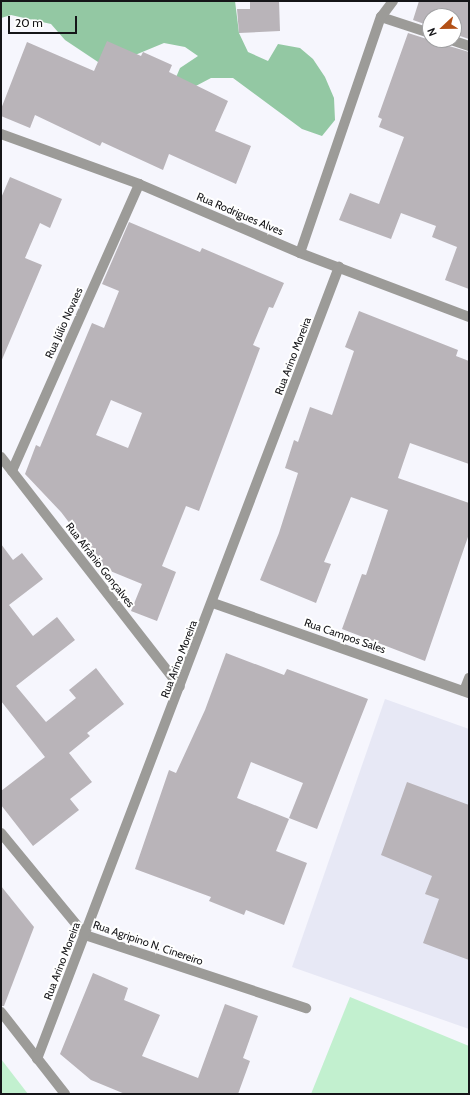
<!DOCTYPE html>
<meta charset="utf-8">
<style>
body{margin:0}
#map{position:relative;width:470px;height:1095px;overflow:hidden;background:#f6f6fd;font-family:Cabin,sans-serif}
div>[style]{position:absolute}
.built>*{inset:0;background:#e7e8f5}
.green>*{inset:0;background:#c2f0cf}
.forest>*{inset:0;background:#93c8a3}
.building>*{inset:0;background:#b9b4b9}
.minor>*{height:10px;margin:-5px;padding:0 5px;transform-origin:5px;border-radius:5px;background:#9c9b98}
.tertiary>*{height:10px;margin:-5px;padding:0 5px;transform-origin:5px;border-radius:5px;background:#9c9b98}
span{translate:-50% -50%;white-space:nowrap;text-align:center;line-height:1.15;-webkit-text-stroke:4px #fff;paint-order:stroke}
.street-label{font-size:11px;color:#151518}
.frame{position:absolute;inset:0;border:2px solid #151518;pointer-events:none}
.north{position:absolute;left:422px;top:8px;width:40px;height:40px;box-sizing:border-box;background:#fff;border:1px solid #a1a1a3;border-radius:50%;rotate:248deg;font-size:11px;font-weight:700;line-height:16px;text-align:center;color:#151518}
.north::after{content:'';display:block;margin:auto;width:14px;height:18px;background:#b35016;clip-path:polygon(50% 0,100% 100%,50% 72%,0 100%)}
.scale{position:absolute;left:8px;top:16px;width:69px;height:18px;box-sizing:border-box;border:2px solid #151518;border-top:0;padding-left:5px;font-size:12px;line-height:14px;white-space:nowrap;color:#151518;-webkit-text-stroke:3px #fff;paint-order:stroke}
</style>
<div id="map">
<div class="built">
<i style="clip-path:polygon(385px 699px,469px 729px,469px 1029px,292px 967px)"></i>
</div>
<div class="green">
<i style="clip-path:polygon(350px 997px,469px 1046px,469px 1094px,311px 1094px)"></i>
<i style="clip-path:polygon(1px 1059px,28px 1094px,1px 1094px)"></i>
</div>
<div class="forest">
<i style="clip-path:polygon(1px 1px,235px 1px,239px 33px,248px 52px,268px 61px,278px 44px,300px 48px,313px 59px,325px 77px,334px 98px,335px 120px,322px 136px,302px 129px,233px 78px,211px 78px,192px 88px,171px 89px,180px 68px,198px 56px,185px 47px,164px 43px,123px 60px,101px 64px,65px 40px,51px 24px,11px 15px,1px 18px)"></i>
</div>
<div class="building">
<i style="clip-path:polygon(250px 1px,279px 1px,280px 31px,239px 33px,237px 9px,250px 9px)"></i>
<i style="clip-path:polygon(419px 1px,469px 1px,469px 39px,454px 34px,454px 16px,430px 16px,430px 26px,413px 20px)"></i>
<i style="clip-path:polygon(408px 33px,430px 40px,445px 40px,449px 46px,469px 52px,469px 289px,445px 280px,457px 247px,432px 237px,436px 226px,401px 213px,391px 239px,339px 220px,350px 193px,379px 204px,404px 137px,379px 127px,382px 119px,378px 117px)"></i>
<i style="clip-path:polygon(107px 41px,141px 56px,143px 52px,172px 65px,169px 72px,228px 101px,215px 131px,251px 146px,236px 184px,169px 154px,163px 170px,102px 142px,100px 146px,35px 115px,30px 128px,1px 116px,1px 109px,27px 42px,94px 71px)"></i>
<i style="clip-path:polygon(10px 177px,62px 199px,50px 228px,40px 223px,25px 258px,42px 265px,1px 362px,1px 198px)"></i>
<i style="clip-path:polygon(evenodd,129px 222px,200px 252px,202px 248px,284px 283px,273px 308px,269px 307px,253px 345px,260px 348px,199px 511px,186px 506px,162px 566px,176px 572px,157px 621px,131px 611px,142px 584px,98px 566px,81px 549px,84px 542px,61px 512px,25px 474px,36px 445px,40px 447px,92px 323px,104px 328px,119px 291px,102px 284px,129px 222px,111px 400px,142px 413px,128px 448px,96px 435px,111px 400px)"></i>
<i style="clip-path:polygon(359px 311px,458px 350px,456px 356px,469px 361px,469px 464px,410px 443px,398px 478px,469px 503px,469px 534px,425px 661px,342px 629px,362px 574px,366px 575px,388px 510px,351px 497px,324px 562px,331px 564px,316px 603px,260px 580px,279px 533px,298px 473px,285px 468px,294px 440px,298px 442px,310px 407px,332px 415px,354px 351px,345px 347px)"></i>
<i style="clip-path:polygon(1px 544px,13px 560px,22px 553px,43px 579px,9px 605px,33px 636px,57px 617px,75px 640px,16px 686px,46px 722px,76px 698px,69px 690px,96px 668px,124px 704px,87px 733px,90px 736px,69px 753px,92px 782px,70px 799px,79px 810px,33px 846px,1px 805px,1px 791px,45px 757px,1px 701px)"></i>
<i style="clip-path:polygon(226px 653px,284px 675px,287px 669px,368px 699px,317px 829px,289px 818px,303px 783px,251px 762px,237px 798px,289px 819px,276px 851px,307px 863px,284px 925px,246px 910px,244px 915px,209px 901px,211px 897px,135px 869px,169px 770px,176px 773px,205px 710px)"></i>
<i style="clip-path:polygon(407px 782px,469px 805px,469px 960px,423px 943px,439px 899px,425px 894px,432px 876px,381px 855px)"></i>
<i style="clip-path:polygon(1px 886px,34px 927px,4px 1006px,1px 1006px)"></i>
<i style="clip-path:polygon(93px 973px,128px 988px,124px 1000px,160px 1015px,142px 1056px,198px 1078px,225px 1004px,258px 1016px,243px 1058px,250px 1061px,238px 1094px,125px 1094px,91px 1080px,60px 1054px)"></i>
</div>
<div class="minor">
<i style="left:381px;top:17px;width:52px;rotate:18.1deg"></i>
<i style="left:451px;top:40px;width:19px;rotate:18deg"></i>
<i style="left:1px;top:134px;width:147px;rotate:19.9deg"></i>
<i style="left:139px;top:184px;width:175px;rotate:23.2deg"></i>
<i style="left:300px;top:253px;width:181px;rotate:20.7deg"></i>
<i style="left:300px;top:253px;width:250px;rotate:-71.1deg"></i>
<i style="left:381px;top:17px;width:20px;rotate:-53deg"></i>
<i style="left:1px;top:457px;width:291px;rotate:52.1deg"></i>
<i style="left:12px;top:471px;width:314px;rotate:-66.1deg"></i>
<i style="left:213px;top:603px;width:271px;rotate:19.4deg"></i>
<i style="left:464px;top:691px;width:14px;rotate:-69deg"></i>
<i style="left:1px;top:833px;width:132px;rotate:50.5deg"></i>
<i style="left:85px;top:935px;width:233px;rotate:18.3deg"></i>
<i style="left:37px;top:1059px;width:848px;rotate:-69.13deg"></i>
</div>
<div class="tertiary">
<i style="left:1px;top:1012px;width:104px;rotate:52deg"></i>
</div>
<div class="street-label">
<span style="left:240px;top:214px;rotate:23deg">Rua Rodrigues Alves</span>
<span style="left:64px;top:323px;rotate:-66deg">Rua Júlio Novaes</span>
<span style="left:293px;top:356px;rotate:-69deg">Rua Arino Moreira</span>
<span style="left:100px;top:565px;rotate:52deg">Rua Afrânio Gonçalves</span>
<span style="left:345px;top:636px;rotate:19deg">Rua Campos Sales</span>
<span style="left:179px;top:659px;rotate:-69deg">Rua Arino Moreira</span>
<span style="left:148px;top:943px;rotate:19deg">Rua Agripino N. Cinereiro</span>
<span style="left:62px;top:961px;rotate:-69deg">Rua Arino Moreira</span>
</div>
<div class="frame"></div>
<div class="north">N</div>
<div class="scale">20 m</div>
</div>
